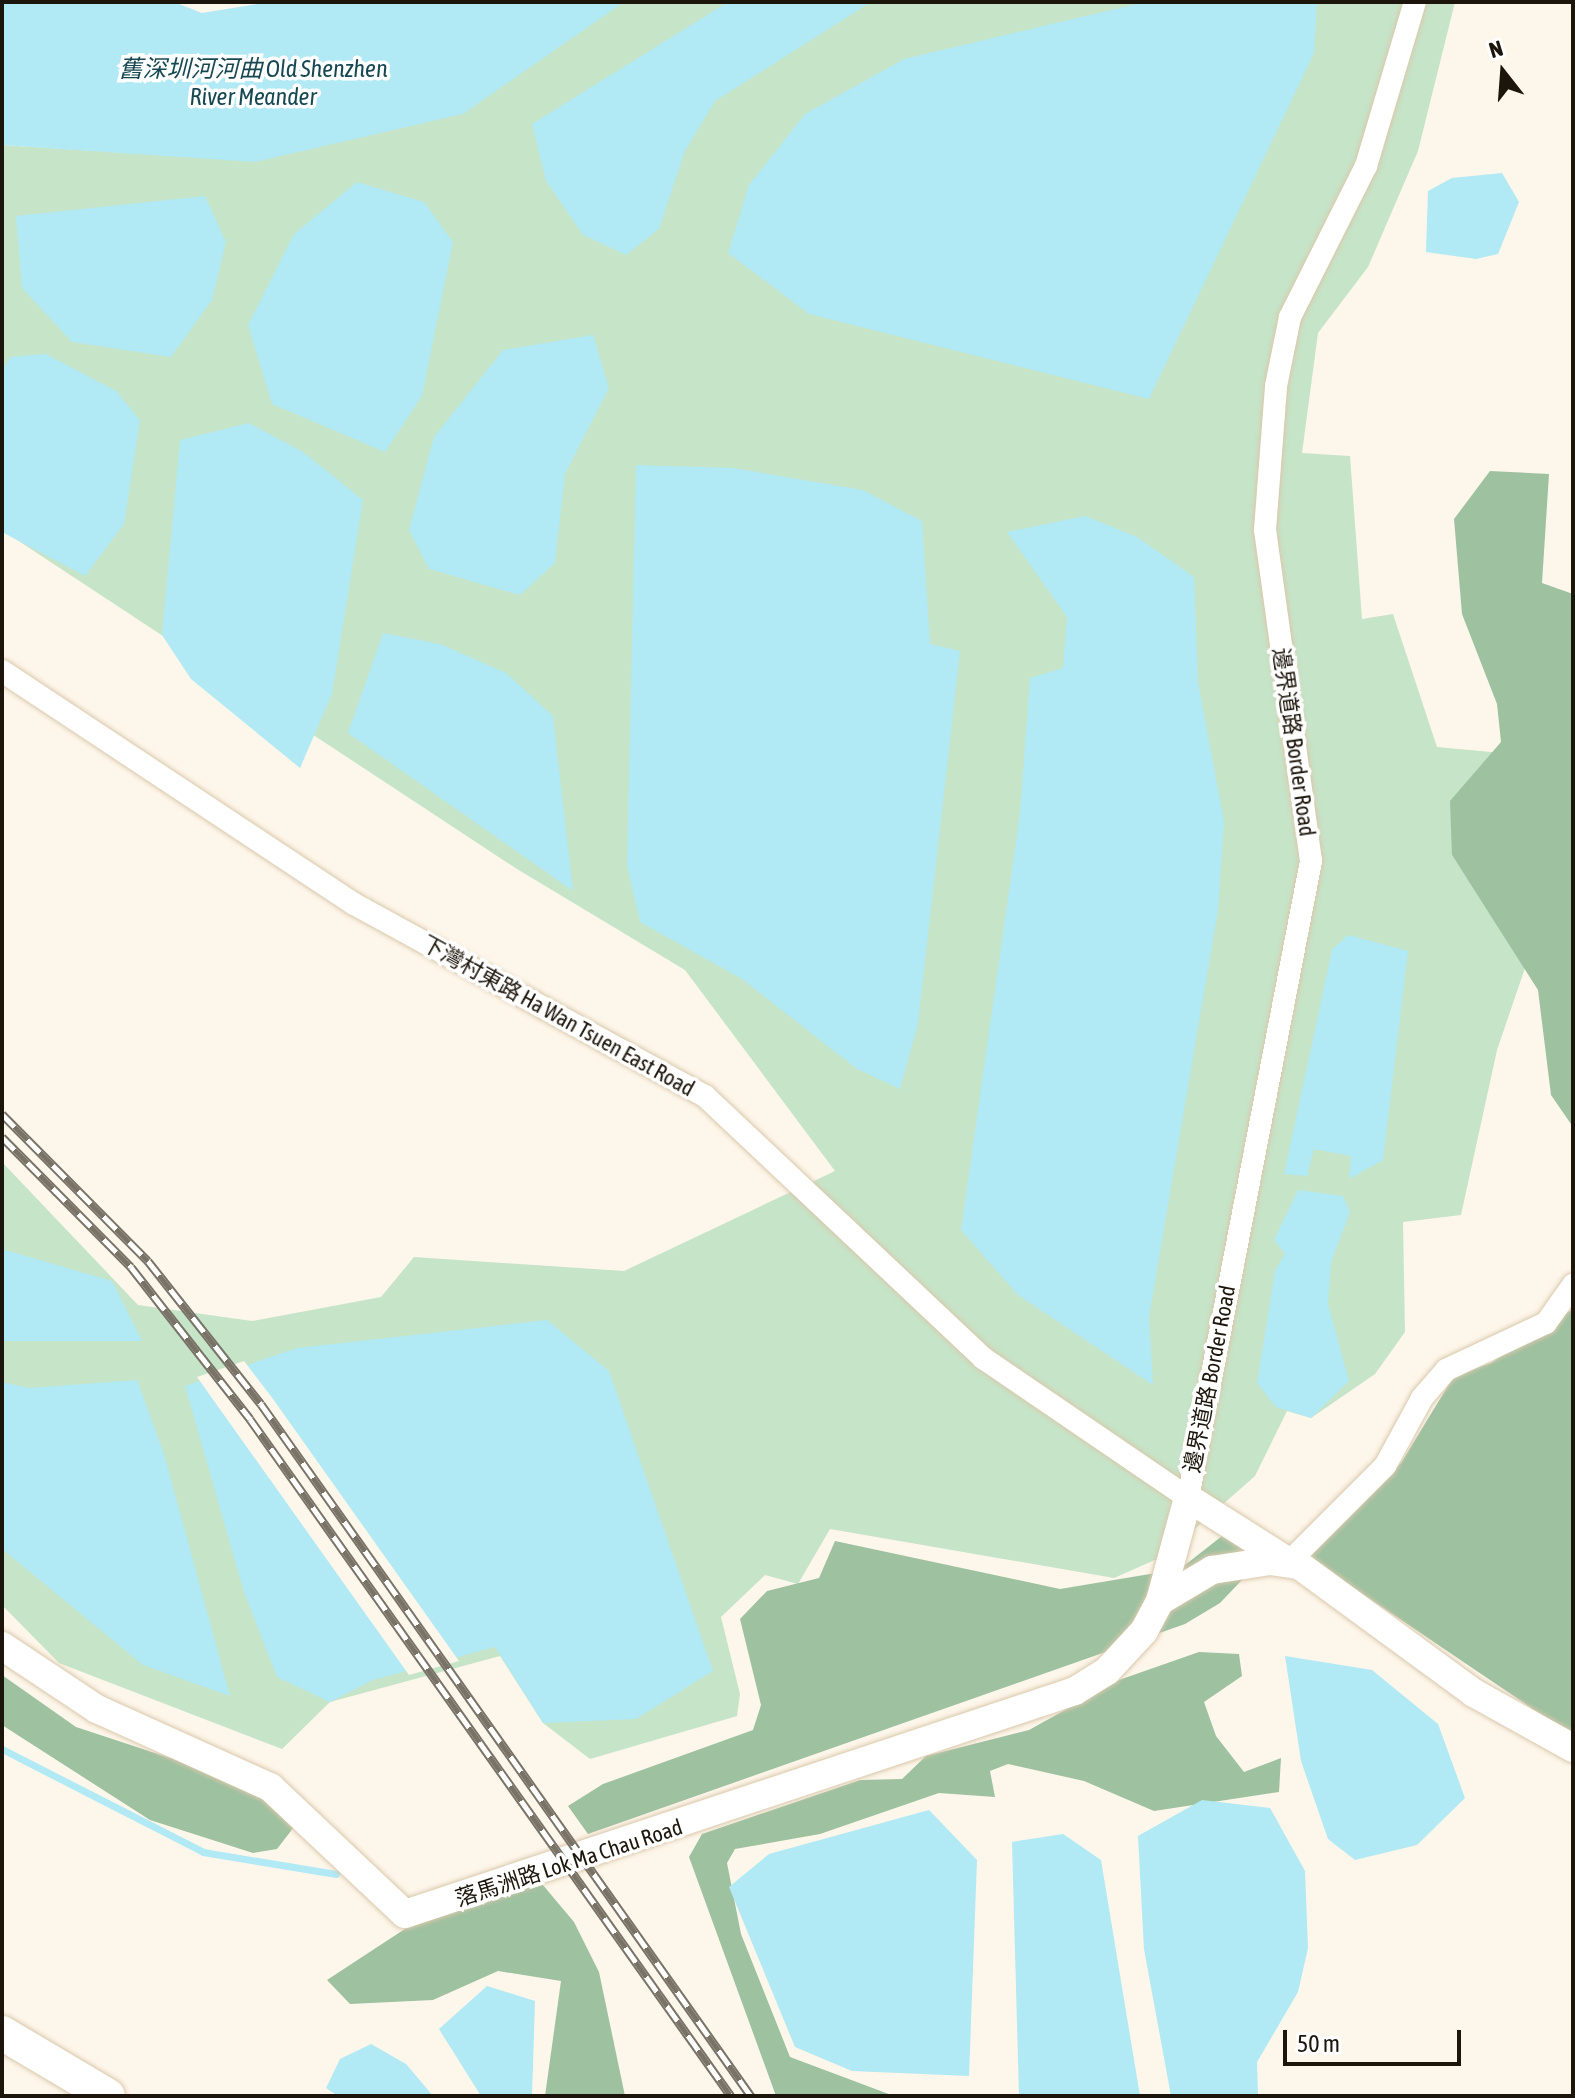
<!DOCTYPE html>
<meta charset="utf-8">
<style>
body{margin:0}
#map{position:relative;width:1575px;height:2098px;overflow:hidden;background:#fdf6ea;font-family:"Asap Condensed","Noto Sans SC",sans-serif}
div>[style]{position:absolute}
.green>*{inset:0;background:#c6e4c8}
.forest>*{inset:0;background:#9ec1a0}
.water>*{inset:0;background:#b1e9f4}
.pier>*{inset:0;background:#fdf6ea}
.stream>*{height:7px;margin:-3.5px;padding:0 3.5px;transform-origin:3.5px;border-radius:3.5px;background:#b1e9f4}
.roads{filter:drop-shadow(0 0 2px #dac8ac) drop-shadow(0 0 2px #dac8ac)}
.minor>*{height:22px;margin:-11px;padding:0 11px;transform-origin:11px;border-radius:11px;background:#fff}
.tertiary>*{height:28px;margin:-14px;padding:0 14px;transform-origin:14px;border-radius:14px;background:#fff}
.primary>*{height:34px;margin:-17px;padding:0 17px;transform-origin:17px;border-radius:17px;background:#fff}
.rail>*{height:9px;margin-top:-4.5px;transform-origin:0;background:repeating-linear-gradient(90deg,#fff 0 18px,#797267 0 36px);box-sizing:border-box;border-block:2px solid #797267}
span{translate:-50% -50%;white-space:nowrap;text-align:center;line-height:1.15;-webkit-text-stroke:7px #fff;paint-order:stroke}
.street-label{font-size:22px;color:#1c150b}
.water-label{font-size:24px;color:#174851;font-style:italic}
.frame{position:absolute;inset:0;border:4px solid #1c150b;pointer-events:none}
.north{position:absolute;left:1463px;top:32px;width:80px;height:80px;-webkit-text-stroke:6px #fff;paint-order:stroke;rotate:343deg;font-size:22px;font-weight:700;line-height:32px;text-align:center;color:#1c150b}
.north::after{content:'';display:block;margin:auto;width:28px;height:36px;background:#1c150b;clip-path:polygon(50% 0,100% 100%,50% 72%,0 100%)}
.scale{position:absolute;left:1283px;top:2030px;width:178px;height:36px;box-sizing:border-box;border:4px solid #1c150b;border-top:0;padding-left:10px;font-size:24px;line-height:28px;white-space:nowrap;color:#1c150b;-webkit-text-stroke:6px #fff;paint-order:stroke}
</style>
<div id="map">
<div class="green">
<i style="clip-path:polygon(624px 2px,1455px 2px,1418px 151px,1368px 267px,1318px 333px,1302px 453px,1350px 456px,1362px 619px,1393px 614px,1437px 747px,1502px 753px,1452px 855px,1525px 968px,1497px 1050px,1461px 1215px,1403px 1222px,1405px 1332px,1375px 1374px,1311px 1418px,1287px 1411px,1255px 1476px,1164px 1556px,1114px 1578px,830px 1529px,798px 1584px,765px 1575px,721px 1617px,740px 1694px,737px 1716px,590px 1759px,543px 1723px,500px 1656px,330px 1702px,282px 1749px,59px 1663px,2px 1605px,2px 1162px,138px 1305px,252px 1321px,381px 1297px,414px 1257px,624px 1271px,835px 1171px,685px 970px,517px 869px,2px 530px,2px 145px,255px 161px)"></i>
</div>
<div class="forest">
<i style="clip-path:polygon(1490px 471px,1549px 474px,1542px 583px,1573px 594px,1573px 1127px,1551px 1095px,1538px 990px,1452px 855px,1450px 801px,1501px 742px,1497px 704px,1462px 614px,1454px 519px)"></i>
<i style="clip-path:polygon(1573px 1309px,1573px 1736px,1305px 1555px,1401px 1463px,1454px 1376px,1491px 1363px)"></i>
<i style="clip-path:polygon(1236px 1525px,1261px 1560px,1220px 1603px,1185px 1624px,588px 1834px,568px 1806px,603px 1784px,753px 1730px,761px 1705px,740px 1619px,767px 1591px,819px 1578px,835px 1541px,1060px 1589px,1180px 1569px)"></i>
<i style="clip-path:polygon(1199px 1652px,1239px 1654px,1242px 1676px,1204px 1702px,1216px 1736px,1244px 1772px,1281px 1758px,1279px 1792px,1154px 1811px,1084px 1781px,1008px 1764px,990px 1771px,995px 1797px,939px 1793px,820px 1834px,735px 1849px,727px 1863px,741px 1934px,790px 2057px,894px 2096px,776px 2096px,689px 1857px,702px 1834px,860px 1780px,902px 1779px,926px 1756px,1029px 1730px,1119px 1680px)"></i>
<i style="clip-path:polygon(2px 1675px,76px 1727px,249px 1784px,297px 1823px,277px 1849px,253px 1853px,150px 1820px,2px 1725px)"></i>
<i style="clip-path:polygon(532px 1872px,574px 1922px,599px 1972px,625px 2096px,545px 2096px,561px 1981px,498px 1971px,433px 2000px,350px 2004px,327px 1980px,472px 1885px)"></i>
</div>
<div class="water">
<i style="clip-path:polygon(2px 2px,174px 2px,202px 13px,269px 2px,624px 2px,463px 114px,255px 162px,2px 145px)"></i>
<i style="clip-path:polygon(728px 2px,871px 2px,715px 101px,685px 151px,659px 229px,626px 255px,583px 235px,546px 181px,532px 124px)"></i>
<i style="clip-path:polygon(1145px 2px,1317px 2px,1314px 53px,1149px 399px,809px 314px,728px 253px,749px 185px,805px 114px,904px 59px)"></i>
<i style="clip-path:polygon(1502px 173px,1519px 202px,1498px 254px,1476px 259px,1426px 252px,1428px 191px,1452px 178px)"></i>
<i style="clip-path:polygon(357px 182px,424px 202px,453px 242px,422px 396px,385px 452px,272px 404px,248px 325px,294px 234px)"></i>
<i style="clip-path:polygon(205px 196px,226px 242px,212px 300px,171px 357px,72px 342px,22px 288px,16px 216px)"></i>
<i style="clip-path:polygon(593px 335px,609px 388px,565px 474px,555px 563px,520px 595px,429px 569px,409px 530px,434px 437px,503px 350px)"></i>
<i style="clip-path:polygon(46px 354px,116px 391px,140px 420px,124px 524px,85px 576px,2px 532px,2px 371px,10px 357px)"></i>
<i style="clip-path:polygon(249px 423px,303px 452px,363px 500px,332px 694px,300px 768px,191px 679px,162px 635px,180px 440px)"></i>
<i style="clip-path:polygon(636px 465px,733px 468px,863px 490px,922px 521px,930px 644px,960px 651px,918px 1024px,900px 1089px,857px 1069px,742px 979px,640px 922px,627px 865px)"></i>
<i style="clip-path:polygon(1085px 516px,1137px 537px,1194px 577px,1198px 682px,1224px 822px,1218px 910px,1149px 1317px,1153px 1385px,1018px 1295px,961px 1230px,1020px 813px,1030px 678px,1063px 668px,1067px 617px,1007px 532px)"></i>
<i style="clip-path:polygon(383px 633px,440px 644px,506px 673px,553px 716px,573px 891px,348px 733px)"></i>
<i style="clip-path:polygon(1348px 935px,1408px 951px,1383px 1160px,1349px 1179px,1351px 1156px,1314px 1149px,1307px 1176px,1284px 1174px,1332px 950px)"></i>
<i style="clip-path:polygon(1298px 1190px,1343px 1196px,1350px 1212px,1331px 1262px,1328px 1304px,1349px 1381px,1311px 1418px,1276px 1407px,1257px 1383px,1275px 1271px,1285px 1254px,1274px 1240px)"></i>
<i style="clip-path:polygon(2px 1249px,112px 1281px,142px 1341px,2px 1341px)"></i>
<i style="clip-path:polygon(547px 1320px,609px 1371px,713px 1671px,636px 1719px,543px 1723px,495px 1647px,373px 1680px,330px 1702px,277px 1677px,243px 1589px,185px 1386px,297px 1348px)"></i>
<i style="clip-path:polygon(137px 1380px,164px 1454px,230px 1696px,143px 1665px,2px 1549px,2px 1382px,29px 1388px)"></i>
<i style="clip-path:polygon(1285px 1656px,1372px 1670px,1438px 1724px,1465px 1798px,1417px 1845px,1355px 1860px,1328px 1839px,1301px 1761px)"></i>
<i style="clip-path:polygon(1202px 1800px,1270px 1808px,1305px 1871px,1308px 1948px,1298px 1992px,1257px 2062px,1258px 2096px,1171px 2096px,1144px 1949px,1138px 1836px)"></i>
<i style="clip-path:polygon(929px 1810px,977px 1860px,969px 2076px,852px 2071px,795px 2047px,729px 1887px,769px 1854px)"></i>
<i style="clip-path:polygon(1063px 1834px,1101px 1860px,1140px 2096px,1019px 2096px,1012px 1842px)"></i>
<i style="clip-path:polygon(487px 1986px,535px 2001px,532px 2096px,481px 2096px,439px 2029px)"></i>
<i style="clip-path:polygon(371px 2044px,406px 2064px,433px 2096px,338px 2096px,326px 2088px,340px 2059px)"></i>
</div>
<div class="pier">
<i style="clip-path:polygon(244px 1361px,273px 1399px,459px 1661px,409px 1675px,197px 1377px)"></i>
</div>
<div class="stream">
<i style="left:2px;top:1749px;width:226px;rotate:27.1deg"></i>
<i style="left:203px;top:1852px;width:135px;rotate:9.4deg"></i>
</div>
<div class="roads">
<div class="minor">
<i style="left:2px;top:671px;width:422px;rotate:33.5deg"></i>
<i style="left:354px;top:904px;width:400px;rotate:28.7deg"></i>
<i style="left:705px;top:1096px;width:382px;rotate:43.3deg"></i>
<i style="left:983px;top:1358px;width:248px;rotate:34.3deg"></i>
<i style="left:1188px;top:1498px;width:649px;rotate:-79.07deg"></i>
<i style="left:1311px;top:861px;width:334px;rotate:-97.9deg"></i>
<i style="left:1265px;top:530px;width:144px;rotate:-85.6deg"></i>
<i style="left:1276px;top:386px;width:70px;rotate:-78.5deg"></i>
<i style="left:1290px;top:317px;width:169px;rotate:-63.3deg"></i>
<i style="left:1366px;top:166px;width:171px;rotate:-73.4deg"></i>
<i style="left:1289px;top:1562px;width:136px;rotate:-45deg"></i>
<i style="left:1385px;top:1466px;width:77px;rotate:-61.4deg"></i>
<i style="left:1422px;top:1398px;width:37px;rotate:-49deg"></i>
<i style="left:1446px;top:1370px;width:110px;rotate:-25.2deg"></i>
<i style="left:1546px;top:1323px;width:47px;rotate:-54.6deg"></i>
</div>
<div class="tertiary">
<i style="left:1160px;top:1601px;width:61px;rotate:-30.8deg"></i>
<i style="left:1212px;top:1570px;width:59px;rotate:-8.8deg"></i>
<i style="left:1270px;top:1561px;width:29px;rotate:8deg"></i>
<i style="left:1299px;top:1565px;width:217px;rotate:36.2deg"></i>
<i style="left:1474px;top:1693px;width:113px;rotate:29.1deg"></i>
<i style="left:2px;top:1646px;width:114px;rotate:33.6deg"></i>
<i style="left:97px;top:1709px;width:190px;rotate:24.3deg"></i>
<i style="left:270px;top:1787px;width:185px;rotate:43.3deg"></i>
<i style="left:405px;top:1914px;width:706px;rotate:-18.41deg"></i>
<i style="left:1075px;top:1691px;width:38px;rotate:-32deg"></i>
<i style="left:1107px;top:1671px;width:54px;rotate:-47.2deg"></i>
<i style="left:1144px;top:1631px;width:34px;rotate:-62deg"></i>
<i style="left:1160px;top:1601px;width:107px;rotate:-74.8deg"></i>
<i style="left:1188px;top:1498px;width:120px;rotate:32.4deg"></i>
</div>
<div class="primary">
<i style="left:2px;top:2033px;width:123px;rotate:30.7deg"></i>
</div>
</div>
<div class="rail">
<i style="left:2px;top:1114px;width:207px;rotate:45.2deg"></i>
<i style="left:148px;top:1261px;width:182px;rotate:51.7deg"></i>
<i style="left:261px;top:1404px;width:848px;rotate:54.7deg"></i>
<i style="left:2px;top:1137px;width:183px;rotate:45.2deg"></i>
<i style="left:131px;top:1267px;width:193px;rotate:51.9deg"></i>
<i style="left:250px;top:1419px;width:830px;rotate:54.61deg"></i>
</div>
<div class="street-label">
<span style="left:1294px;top:742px;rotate:82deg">邊界道路 Border Road</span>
<span style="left:558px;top:1016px;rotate:29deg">下灣村東路 Ha Wan Tsuen East Road</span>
<span style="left:1210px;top:1379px;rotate:-79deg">邊界道路 Border Road</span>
<span style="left:569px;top:1863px;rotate:-18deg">落馬洲路 Lok Ma Chau Road</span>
</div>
<div class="water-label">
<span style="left:253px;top:83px">舊深圳河河曲 Old Shenzhen<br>River Meander</span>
</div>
<div class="frame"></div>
<div class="north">N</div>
<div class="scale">50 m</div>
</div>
